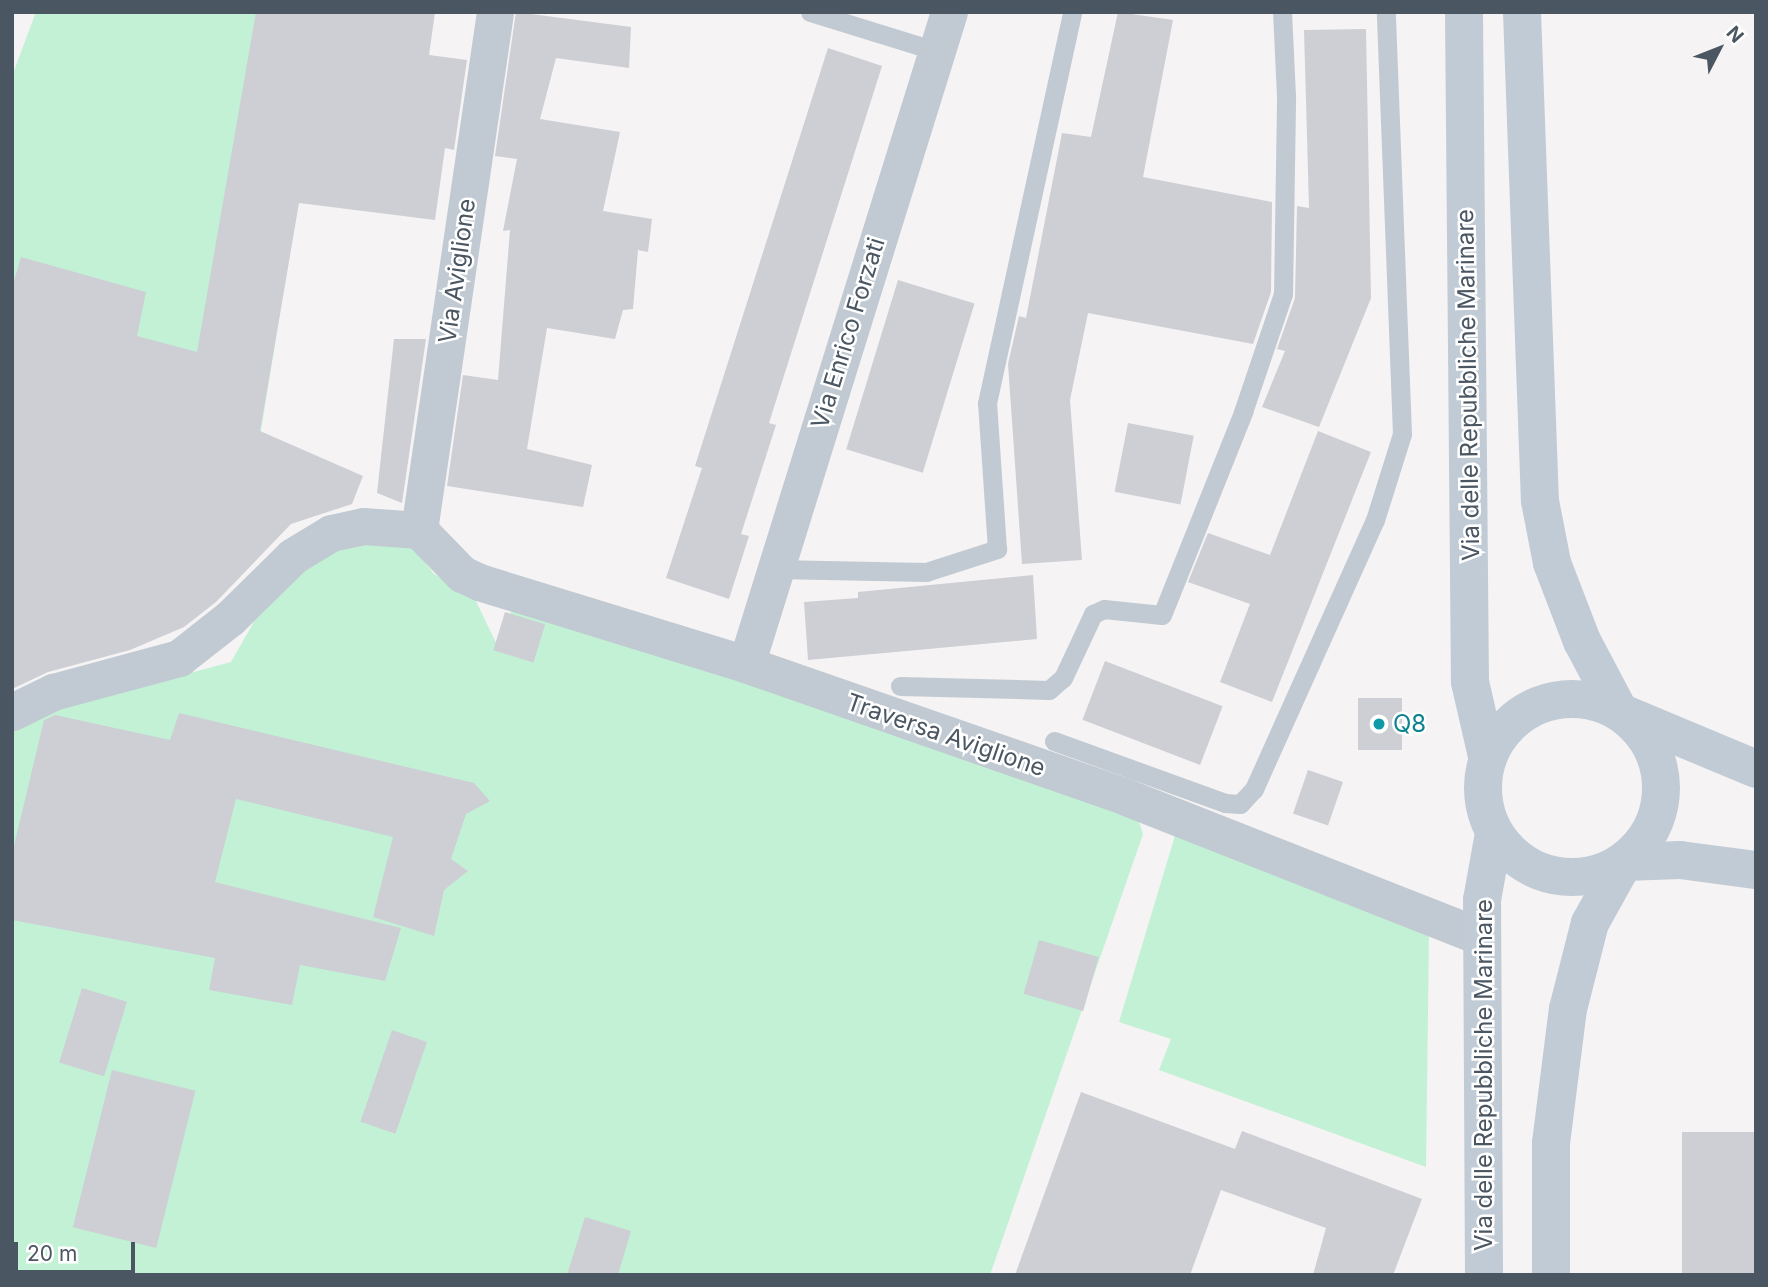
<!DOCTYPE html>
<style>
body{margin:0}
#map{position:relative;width:1768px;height:1287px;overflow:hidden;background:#f5f3f3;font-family:Inter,sans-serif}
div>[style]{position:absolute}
.green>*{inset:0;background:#c3f1d5}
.building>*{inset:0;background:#cdcfd5;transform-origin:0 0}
.lane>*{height:19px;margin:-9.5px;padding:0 9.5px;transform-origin:9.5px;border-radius:9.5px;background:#c1cad2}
.street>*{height:37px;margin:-18.5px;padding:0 18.5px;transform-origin:18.5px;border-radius:18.5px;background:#c1cad2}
.secondary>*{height:38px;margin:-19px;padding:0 19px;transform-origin:19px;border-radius:19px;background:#c1cbd6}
.secondary>.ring{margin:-19px;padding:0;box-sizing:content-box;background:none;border:38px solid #c1cbd6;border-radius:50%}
.dots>*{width:19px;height:19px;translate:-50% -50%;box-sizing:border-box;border:4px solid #fff;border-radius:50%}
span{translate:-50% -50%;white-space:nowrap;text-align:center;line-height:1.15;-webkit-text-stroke:5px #fff;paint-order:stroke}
.street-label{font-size:24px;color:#4a5661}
.culture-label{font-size:24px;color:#0d838f}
.left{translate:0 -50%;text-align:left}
.frame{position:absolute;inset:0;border:14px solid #4a5661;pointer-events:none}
.north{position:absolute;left:1684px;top:14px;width:70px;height:70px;-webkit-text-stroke:5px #fff;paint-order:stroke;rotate:48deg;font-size:19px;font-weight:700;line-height:28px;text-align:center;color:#4a5661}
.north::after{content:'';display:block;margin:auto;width:24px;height:32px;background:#4a5661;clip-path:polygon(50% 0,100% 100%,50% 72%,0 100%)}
.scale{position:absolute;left:14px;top:1242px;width:121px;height:32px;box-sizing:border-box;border:4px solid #4a5661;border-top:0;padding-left:9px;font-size:21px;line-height:24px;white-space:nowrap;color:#4a5661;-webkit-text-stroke:5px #fff;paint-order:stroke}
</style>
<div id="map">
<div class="green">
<i style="clip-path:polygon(36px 12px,329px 12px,256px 461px,12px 396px,12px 76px)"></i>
<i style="clip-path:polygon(410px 543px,434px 574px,474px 597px,498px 647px,516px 598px,1136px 813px,1143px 834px,990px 1275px,12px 1275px,12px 731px,52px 710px,231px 662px,259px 613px,310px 562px,353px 544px)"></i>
<i style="clip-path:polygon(1177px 829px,1429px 931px,1426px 1167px,1159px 1070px,1171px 1039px,1119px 1022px)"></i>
</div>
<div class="building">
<i style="clip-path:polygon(256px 12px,435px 12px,429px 55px,467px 60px,454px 150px,445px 148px,435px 220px,299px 203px,260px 431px,363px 476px,352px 504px,291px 524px,216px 602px,184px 627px,130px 650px,48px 672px,12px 689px,12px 288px,21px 257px,146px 292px,137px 336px,197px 352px)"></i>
<i style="clip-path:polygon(516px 12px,631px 27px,629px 68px,556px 58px,540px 119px,620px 132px,603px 211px,652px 219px,648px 252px,638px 250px,633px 309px,623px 310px,615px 339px,547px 328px,527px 449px,592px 465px,583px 507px,447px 486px,463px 375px,498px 380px,510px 230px,503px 231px,517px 159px,495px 156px)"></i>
<i style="clip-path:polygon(1118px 12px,1173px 20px,1143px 177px,1272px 202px,1271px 292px,1253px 344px,1088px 313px,1070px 400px,1082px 560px,1022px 564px,1008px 364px,1019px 316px,1026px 318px,1062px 133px,1091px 137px)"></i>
<i style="clip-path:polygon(1366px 29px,1371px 298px,1319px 427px,1262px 407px,1285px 351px,1277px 349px,1295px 298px,1297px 206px,1309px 208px,1304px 30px)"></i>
<i style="clip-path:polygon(828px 48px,882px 66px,769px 423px,776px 425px,741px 534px,749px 536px,729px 599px,666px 578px,702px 468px,695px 466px)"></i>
<i style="left:898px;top:280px;width:80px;height:177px;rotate:17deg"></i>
<i style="clip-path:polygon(394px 339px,426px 339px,402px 503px,377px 493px)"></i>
<i style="left:1128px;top:423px;width:67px;height:70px;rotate:11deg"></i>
<i style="clip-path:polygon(1318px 431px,1371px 452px,1272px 702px,1220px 682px,1250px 604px,1188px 582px,1208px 533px,1270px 555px)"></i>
<i style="clip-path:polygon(1033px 575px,1037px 639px,808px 660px,804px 602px,858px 598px,858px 592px)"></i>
<i style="left:505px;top:612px;width:42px;height:40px;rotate:17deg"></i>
<i style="left:1105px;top:661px;width:126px;height:63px;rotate:21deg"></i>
<i style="left:1358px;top:698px;width:44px;height:52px"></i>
<i style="clip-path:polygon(179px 713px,474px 783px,490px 801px,466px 814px,451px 859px,468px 871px,444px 890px,434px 936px,373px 917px,393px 837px,236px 799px,215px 882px,401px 928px,385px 981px,300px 965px,292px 1005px,209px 990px,215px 958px,12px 920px,12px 854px,44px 720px,55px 715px,170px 740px)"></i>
<i style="left:1308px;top:770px;width:37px;height:46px;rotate:19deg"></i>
<i style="left:1039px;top:940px;width:62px;height:56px;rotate:16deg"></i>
<i style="left:82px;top:988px;width:47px;height:78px;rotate:17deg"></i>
<i style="left:392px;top:1030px;width:37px;height:97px;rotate:19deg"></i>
<i style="left:112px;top:1070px;width:86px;height:162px;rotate:14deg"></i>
<i style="clip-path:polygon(1081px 1092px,1235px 1149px,1242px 1131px,1422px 1199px,1393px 1275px,1313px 1275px,1326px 1228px,1221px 1190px,1190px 1275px,1015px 1275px)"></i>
<i style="left:1756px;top:1132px;width:143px;height:74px;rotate:90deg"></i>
<i style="clip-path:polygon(585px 1217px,631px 1231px,618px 1275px,567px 1275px)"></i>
</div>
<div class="lane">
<i style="left:810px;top:12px;width:132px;rotate:17.2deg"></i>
<i style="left:774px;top:569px;width:152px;rotate:1.1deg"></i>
<i style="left:926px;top:572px;width:75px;rotate:-17.9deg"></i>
<i style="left:997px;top:549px;width:146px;rotate:-93.9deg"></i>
<i style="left:987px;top:403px;width:400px;rotate:-77.7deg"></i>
<i style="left:900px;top:686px;width:149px;rotate:1.5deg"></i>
<i style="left:1049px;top:690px;width:18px;rotate:-41deg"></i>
<i style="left:1063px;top:678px;width:71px;rotate:-64.9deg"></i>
<i style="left:1093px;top:614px;width:12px;rotate:-24deg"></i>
<i style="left:1104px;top:609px;width:58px;rotate:5.9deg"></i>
<i style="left:1162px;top:615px;width:219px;rotate:-68.2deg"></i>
<i style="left:1243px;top:412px;width:125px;rotate:-71.3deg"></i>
<i style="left:1283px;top:294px;width:198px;rotate:-89.1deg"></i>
<i style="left:1286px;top:96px;width:84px;rotate:-92.7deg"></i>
<i style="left:1054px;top:741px;width:182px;rotate:19.9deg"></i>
<i style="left:1225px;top:803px;width:15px;rotate:4deg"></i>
<i style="left:1240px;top:804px;width:21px;rotate:-47deg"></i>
<i style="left:1254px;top:789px;width:295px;rotate:-65.8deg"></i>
<i style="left:1375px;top:520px;width:90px;rotate:-72.6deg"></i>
<i style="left:1402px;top:434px;width:422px;rotate:-92.2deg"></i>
</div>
<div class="street">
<i style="left:419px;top:530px;width:62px;rotate:45.7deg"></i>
<i style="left:462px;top:574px;width:19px;rotate:25deg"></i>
<i style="left:479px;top:582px;width:278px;rotate:17.1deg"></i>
<i style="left:745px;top:664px;width:404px;rotate:19.2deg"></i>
<i style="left:1126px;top:797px;width:382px;rotate:21.5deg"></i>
<i style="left:419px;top:530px;width:524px;rotate:-81.65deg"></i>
<i style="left:749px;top:655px;width:673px;rotate:-72.72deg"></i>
<i style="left:12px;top:712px;width:46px;rotate:-26deg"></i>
<i style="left:53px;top:692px;width:131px;rotate:-15.1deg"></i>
<i style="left:179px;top:658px;width:65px;rotate:-38.1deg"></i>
<i style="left:230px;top:618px;width:88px;rotate:-44.5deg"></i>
<i style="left:293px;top:556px;width:44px;rotate:-31.2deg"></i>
<i style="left:331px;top:533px;width:33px;rotate:-12deg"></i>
<i style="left:363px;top:526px;width:56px;rotate:4.1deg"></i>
</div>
<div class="secondary">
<i style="left:1464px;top:12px;width:670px;rotate:89.49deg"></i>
<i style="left:1470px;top:682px;width:76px;rotate:77.1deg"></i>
<i style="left:1522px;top:12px;width:489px;rotate:87.9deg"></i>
<i style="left:1540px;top:501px;width:63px;rotate:79deg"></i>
<i style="left:1552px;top:563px;width:84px;rotate:69deg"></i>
<i style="left:1582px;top:641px;width:79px;rotate:62.1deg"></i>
<i class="ring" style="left:1483px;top:699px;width:140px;height:140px"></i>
<i style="left:1627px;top:715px;width:140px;rotate:22.7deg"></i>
<i style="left:1624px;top:862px;width:56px;rotate:-2deg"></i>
<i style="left:1680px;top:860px;width:77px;rotate:7.5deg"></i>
<i style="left:1484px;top:1275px;width:375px;rotate:-90.3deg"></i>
<i style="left:1482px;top:900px;width:68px;rotate:-79.8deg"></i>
<i style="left:1551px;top:1275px;width:132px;rotate:-90deg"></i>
<i style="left:1551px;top:1143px;width:135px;rotate:-82.8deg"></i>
<i style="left:1568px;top:1009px;width:89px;rotate:-75.7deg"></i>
<i style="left:1590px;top:923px;width:70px;rotate:-60.9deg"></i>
</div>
<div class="dots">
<i style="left:1379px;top:724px;background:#0f9aa8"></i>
</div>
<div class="street-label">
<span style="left:457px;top:271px;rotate:-82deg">Via Aviglione</span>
<span style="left:848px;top:333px;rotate:-73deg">Via Enrico Forzati</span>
<span style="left:1468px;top:385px;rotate:-91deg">Via delle Repubbliche Marinare</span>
<span style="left:946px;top:735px;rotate:19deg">Traversa Aviglione</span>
<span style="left:1484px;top:1075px;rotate:-90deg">Via delle Repubbliche Marinare</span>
</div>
<div class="culture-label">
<span class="left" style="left:1393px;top:724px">Q8</span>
</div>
<div class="frame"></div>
<div class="north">N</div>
<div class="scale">20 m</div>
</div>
